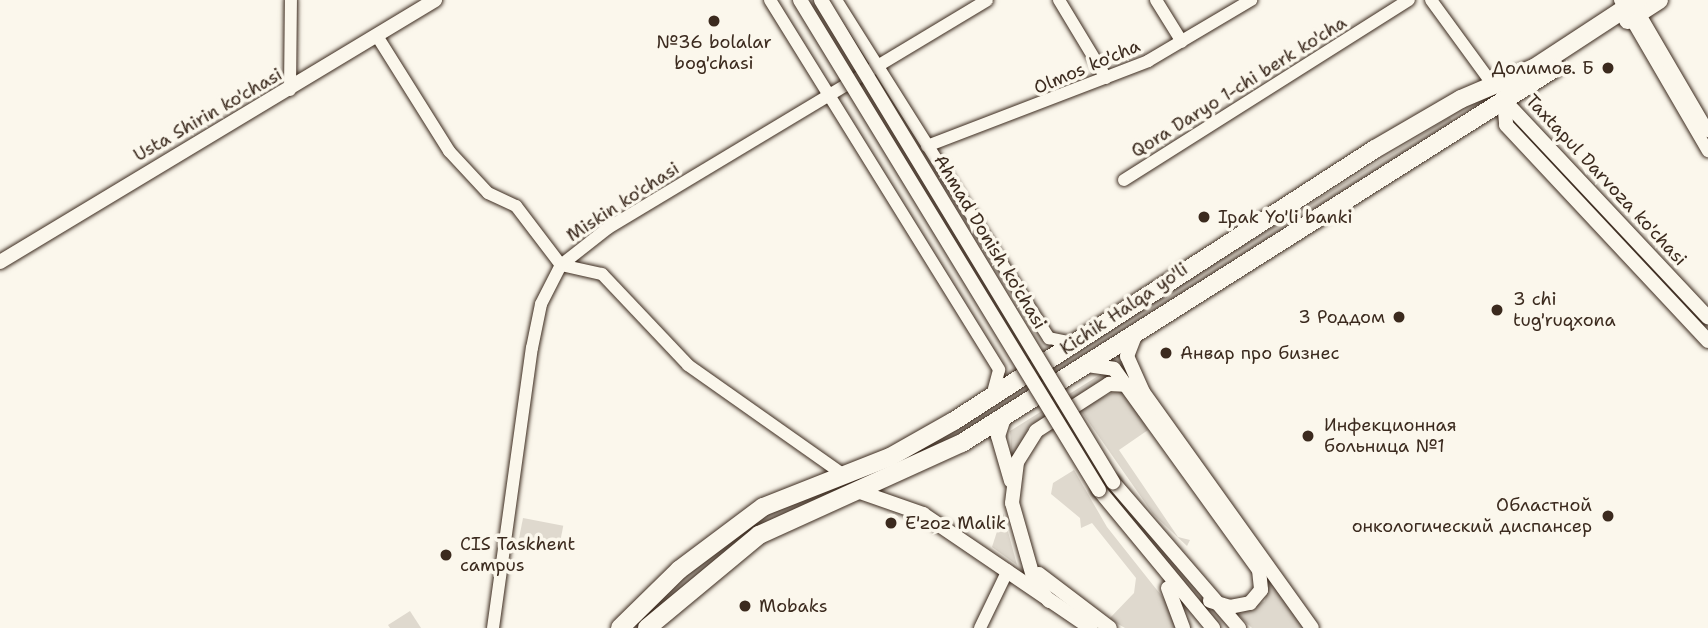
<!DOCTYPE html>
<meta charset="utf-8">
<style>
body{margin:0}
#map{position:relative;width:1708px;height:628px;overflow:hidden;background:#fbf7ec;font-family:"Shantell Sans",sans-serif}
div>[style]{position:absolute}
.green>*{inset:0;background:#dfd9ce;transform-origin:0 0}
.roads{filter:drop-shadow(0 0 2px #3b2a1e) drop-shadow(0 0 2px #3b2a1e)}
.minor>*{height:12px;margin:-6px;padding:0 6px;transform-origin:6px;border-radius:6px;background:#fbf7ec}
.major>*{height:14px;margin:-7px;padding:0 7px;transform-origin:7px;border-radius:7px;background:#fbf7ec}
.highway>*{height:18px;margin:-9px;padding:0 9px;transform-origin:9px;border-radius:9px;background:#fbf7ec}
.bridges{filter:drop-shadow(0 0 2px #3b2a1e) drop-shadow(0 0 2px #3b2a1e)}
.major-bridge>*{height:14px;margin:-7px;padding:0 7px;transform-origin:7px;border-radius:7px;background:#fbf7ec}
.dots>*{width:19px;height:19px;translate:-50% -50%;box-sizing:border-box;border:4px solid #fbf7ec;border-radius:50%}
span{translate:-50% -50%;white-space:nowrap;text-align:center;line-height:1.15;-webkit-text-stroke:7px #fbf7ec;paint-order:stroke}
.poi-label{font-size:18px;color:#3b2a1e}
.right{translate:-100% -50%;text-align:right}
.left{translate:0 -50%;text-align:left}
.street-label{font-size:18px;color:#3b2a1e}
</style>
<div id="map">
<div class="green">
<i style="clip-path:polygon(1450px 117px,1454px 125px,908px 466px,868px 478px)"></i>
<i style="clip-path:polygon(1106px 371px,1115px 378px,1029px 427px,1012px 461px,1010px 431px)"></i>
<i style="clip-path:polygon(1123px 388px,1148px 430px,1119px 450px,1178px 537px,1190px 540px,1187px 546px,1153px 514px,1079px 408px)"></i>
<i style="clip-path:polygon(1074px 470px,1107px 527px,1172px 609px,1175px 628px,1125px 628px,1109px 619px,1134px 593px,1136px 578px,1092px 523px,1081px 528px,1080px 518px,1051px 494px,1053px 483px)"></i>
<i style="clip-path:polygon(840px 485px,738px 539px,638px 628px,629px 628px,656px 598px,766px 515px)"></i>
<i style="clip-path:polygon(1003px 513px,1017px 565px,992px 547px)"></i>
<i style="left:523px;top:518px;width:41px;height:23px;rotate:11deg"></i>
<i style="clip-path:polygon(1269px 579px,1306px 628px,1252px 628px,1238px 615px,1265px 601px)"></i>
<i style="clip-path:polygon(410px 611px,421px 628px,390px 628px,388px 625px)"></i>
</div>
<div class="roads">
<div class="minor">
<i style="left:770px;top:0;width:435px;rotate:58.2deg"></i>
<i style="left:999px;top:370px;width:27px;rotate:105deg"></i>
<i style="left:836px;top:0;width:400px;rotate:57.8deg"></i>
<i style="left:1049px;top:338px;width:25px;rotate:12deg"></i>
<i style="left:1059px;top:0;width:91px;rotate:58.9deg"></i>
<i style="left:1156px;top:0;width:49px;rotate:58.2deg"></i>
<i style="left:1431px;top:0;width:105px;rotate:53.9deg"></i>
<i style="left:1620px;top:0;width:175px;rotate:59.8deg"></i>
<i style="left:1635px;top:6px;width:145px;rotate:59.7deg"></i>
<i style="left:377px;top:36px;width:136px;rotate:57.9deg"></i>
<i style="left:449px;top:151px;width:57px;rotate:47.1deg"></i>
<i style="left:488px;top:193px;width:31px;rotate:25deg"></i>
<i style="left:516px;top:206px;width:74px;rotate:52.7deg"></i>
<i style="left:561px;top:265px;width:42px;rotate:12.4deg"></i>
<i style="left:602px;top:274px;width:125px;rotate:46.6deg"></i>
<i style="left:688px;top:365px;width:191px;rotate:35.2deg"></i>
<i style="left:290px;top:90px;width:90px;rotate:-89.4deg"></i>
<i style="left:927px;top:146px;width:237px;rotate:-21deg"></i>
<i style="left:1148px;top:61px;width:120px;rotate:-30.6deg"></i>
<i style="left:1124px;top:180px;width:337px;rotate:-32.3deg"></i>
<i style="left:493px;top:628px;width:283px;rotate:-82.1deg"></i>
<i style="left:532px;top:348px;width:45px;rotate:-78.4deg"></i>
<i style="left:541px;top:304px;width:44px;rotate:-62.9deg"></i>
<i style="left:561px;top:265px;width:60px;rotate:-38.2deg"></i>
<i style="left:608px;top:228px;width:442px;rotate:-31deg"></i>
<i style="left:980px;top:628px;width:64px;rotate:-64.2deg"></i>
</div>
<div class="major">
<i style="left:1502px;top:98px;width:301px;rotate:46.8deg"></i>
<i style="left:1504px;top:100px;width:25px;rotate:85deg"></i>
<i style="left:1506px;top:125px;width:296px;rotate:46.9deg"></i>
<i style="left:0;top:262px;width:508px;rotate:-31.06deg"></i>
<i style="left:1136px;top:333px;width:25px;rotate:111deg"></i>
<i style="left:1127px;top:356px;width:39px;rotate:66deg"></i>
<i style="left:1143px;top:392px;width:290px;rotate:54.4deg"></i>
<i style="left:1087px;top:365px;width:27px;rotate:8deg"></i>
<i style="left:1114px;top:369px;width:248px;rotate:54.2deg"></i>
<i style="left:1259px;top:570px;width:20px;rotate:84deg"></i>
<i style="left:1261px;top:590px;width:17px;rotate:130deg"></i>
<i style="left:1250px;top:603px;width:20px;rotate:169deg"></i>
<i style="left:1230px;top:607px;width:21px;rotate:-163deg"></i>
<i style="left:1004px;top:418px;width:19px;rotate:108deg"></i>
<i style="left:998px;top:436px;width:47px;rotate:73.9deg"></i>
<i style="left:1113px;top:482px;width:193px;rotate:49.2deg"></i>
<i style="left:1099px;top:490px;width:179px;rotate:50.4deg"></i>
<i style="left:860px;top:492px;width:67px;rotate:19.2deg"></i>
<i style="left:923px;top:514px;width:203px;rotate:34.2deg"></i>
<i style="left:1039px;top:574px;width:89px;rotate:37.3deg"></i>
<i style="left:1168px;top:588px;width:43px;rotate:69.4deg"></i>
<i style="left:1049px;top:601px;width:26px;rotate:-126deg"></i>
<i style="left:1034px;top:580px;width:80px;rotate:-105.9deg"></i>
<i style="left:1012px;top:503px;width:41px;rotate:-83deg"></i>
<i style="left:1017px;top:462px;width:36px;rotate:-58deg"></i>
<i style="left:1036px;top:431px;width:87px;rotate:-32.8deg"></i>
<i style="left:1109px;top:384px;width:20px;rotate:3deg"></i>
</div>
<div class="highway">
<i style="left:1628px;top:20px;width:37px;rotate:-33deg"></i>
<i style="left:620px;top:628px;width:83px;rotate:-44.5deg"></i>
<i style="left:679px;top:570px;width:105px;rotate:-36.9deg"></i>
<i style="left:763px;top:507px;width:136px;rotate:-21.5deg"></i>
<i style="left:890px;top:457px;width:73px;rotate:-29.4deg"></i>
<i style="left:954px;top:421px;width:501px;rotate:-32.87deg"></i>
<i style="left:1375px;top:149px;width:99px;rotate:-30.2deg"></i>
<i style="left:1461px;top:99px;width:79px;rotate:-23deg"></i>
<i style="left:1534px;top:68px;width:124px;rotate:-33.2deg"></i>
<i style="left:647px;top:628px;width:146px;rotate:-39.7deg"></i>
<i style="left:759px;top:535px;width:223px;rotate:-24.4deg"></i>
<i style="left:962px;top:443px;width:702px;rotate:-32.31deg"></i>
</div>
</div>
<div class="bridges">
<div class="major-bridge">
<i style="left:800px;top:0;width:574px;rotate:58.61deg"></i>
<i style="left:821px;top:0;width:564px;rotate:58.79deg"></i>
</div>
</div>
<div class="dots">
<i style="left:714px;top:21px;background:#3b2a1e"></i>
<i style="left:1608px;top:68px;background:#3b2a1e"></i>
<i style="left:1204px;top:217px;background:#3b2a1e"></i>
<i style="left:1497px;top:310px;background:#3b2a1e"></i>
<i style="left:1399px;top:317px;background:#3b2a1e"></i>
<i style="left:1166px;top:353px;background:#3b2a1e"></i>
<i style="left:1308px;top:436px;background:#3b2a1e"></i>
<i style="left:1608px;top:516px;background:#3b2a1e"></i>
<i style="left:891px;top:523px;background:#3b2a1e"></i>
<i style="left:446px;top:555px;background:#3b2a1e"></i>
<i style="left:745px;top:606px;background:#3b2a1e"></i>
</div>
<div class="poi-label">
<span style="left:714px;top:53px">№36 bolalar<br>bog'chasi</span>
<span class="right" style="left:1594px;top:68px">Долимов. Б</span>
<span class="left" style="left:1218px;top:217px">Ipak Yo'li banki</span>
<span class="left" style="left:1513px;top:310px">3 chi<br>tug'ruqxona</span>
<span class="right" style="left:1385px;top:317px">3 Роддом</span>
<span class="left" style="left:1180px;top:353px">Анвар про бизнес</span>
<span class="left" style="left:1324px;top:436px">Инфекционная<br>больница №1</span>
<span class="right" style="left:1592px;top:516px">Областной<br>онкологический диспансер</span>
<span class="left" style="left:905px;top:523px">E'zoz Malik</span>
<span class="left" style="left:460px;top:555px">CIS Taskhent<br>campus</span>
<span class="left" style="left:759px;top:606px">Mobaks</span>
</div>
<div class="street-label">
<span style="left:1087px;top:67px;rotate:-23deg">Olmos ko'cha</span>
<span style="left:1239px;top:87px;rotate:-32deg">Qora Daryo 1-chi berk ko'cha</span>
<span style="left:208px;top:115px;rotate:-30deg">Usta Shirin ko'chasi</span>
<span style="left:1606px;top:180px;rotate:47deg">Taxtapul Darvoza ko'chasi</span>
<span style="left:623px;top:202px;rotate:-33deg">Miskin ko'chasi</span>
<span style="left:990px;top:242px;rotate:59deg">Ahmad Donish ko'chasi</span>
<span style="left:1124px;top:309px;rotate:-34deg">Kichik Halqa yo'li</span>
</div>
</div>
